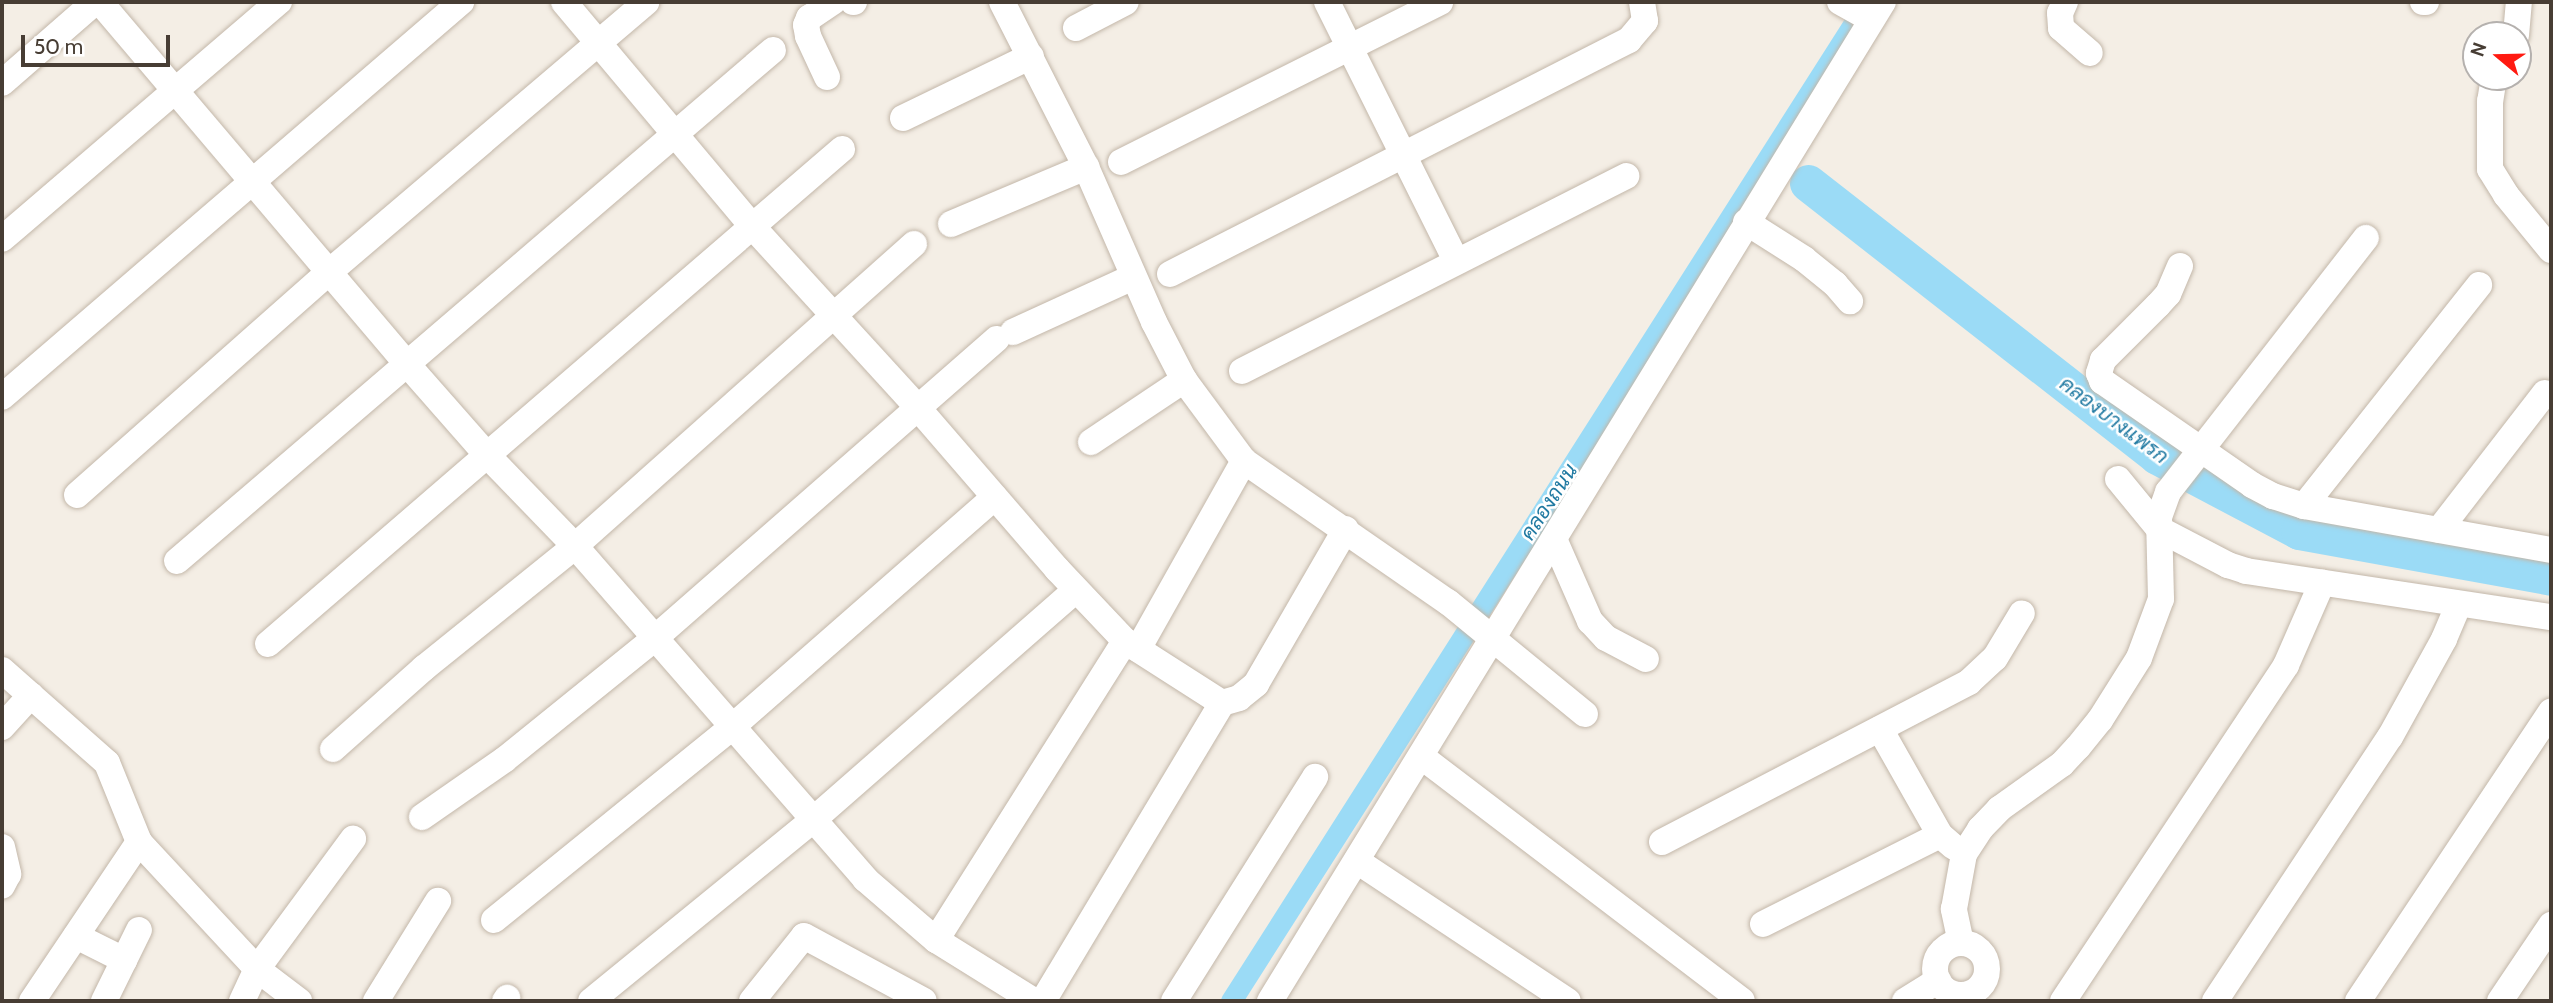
<!DOCTYPE html>
<meta charset="utf-8">
<style>
body{margin:0}
#map{position:relative;width:2553px;height:1003px;overflow:hidden;background:#f4eee5;font-family:Cabin,Sarabun,sans-serif}
div>[style]{position:absolute}
.canal>*{height:21px;margin:-10.5px;padding:0 10.5px;transform-origin:10.5px;border-radius:10.5px;background:#9bdbf6}
.river>*{height:37px;margin:-18.5px;padding:0 18.5px;transform-origin:18.5px;border-radius:18.5px;background:#9bdbf6}
.roads{filter:drop-shadow(0 0 2px #c3b7a9) drop-shadow(0 0 2px #c3b7a9)}
.minor>*{height:26px;margin:-13px;padding:0 13px;transform-origin:13px;border-radius:13px;background:#fff}
.minor>.ring{margin:-13px;padding:0;box-sizing:content-box;background:none;border:26px solid #fff;border-radius:50%}
span{translate:-50% -50%;white-space:nowrap;text-align:center;line-height:1.15;-webkit-text-stroke:5px #fff;paint-order:stroke}
.water-label{font-size:21px;color:#217aa2;font-style:italic}
.frame{position:absolute;inset:0;border:4px solid #473d34;pointer-events:none}
.north{position:absolute;left:2462px;top:21px;width:70px;height:70px;box-sizing:border-box;background:#fff;border:2px solid #b5b1ae;border-radius:50%;rotate:289deg;font-size:19px;font-weight:700;line-height:28px;text-align:center;color:#473d34}
.north::after{content:'';display:block;margin:auto;width:24px;height:32px;background:#ff1a11;clip-path:polygon(50% 0,100% 100%,50% 72%,0 100%)}
.scale{position:absolute;left:21px;top:35px;width:149px;height:32px;box-sizing:border-box;border:4px solid #473d34;border-top:0;padding-left:9px;font-size:21px;line-height:24px;white-space:nowrap;color:#473d34;-webkit-text-stroke:5px #fff;paint-order:stroke}
</style>
<div id="map">
<div class="canal">
<i style="left:1231px;top:1001px;width:1176px;rotate:-57.5deg"></i>
</div>
<div class="river">
<i style="left:1808px;top:183px;width:443px;rotate:38deg"></i>
<i style="left:2157px;top:456px;width:161px;rotate:27.8deg"></i>
<i style="left:2299px;top:531px;width:256px;rotate:10.3deg"></i>
</div>
<div class="roads">
<div class="minor">
<i style="left:100px;top:2px;width:475px;rotate:49.7deg"></i>
<i style="left:407px;top:364px;width:121px;rotate:48.7deg"></i>
<i style="left:487px;top:455px;width:127px;rotate:46deg"></i>
<i style="left:575px;top:546px;width:442px;rotate:48.9deg"></i>
<i style="left:865px;top:879px;width:94px;rotate:40.7deg"></i>
<i style="left:936px;top:940px;width:115px;rotate:31.9deg"></i>
<i style="left:564px;top:2px;width:292px;rotate:50deg"></i>
<i style="left:752px;top:226px;width:246px;rotate:47.6deg"></i>
<i style="left:918px;top:408px;width:213px;rotate:49.2deg"></i>
<i style="left:1057px;top:569px;width:99px;rotate:46.6deg"></i>
<i style="left:1125px;top:641px;width:115px;rotate:32.6deg"></i>
<i style="left:853px;top:2px;width:1px"></i>
<i style="left:1002px;top:2px;width:185px;rotate:63deg"></i>
<i style="left:1086px;top:167px;width:169px;rotate:66.3deg"></i>
<i style="left:1154px;top:322px;width:65px;rotate:62.7deg"></i>
<i style="left:1184px;top:380px;width:101px;rotate:53.5deg"></i>
<i style="left:1244px;top:461px;width:248px;rotate:34.7deg"></i>
<i style="left:1448px;top:602px;width:177px;rotate:39.3deg"></i>
<i style="left:1327px;top:2px;width:289px;rotate:63.5deg"></i>
<i style="left:1840px;top:2px;width:35px;rotate:29deg"></i>
<i style="left:2065px;top:2px;width:12px;rotate:114deg"></i>
<i style="left:2060px;top:13px;width:15px;rotate:86deg"></i>
<i style="left:2061px;top:28px;width:38px;rotate:41deg"></i>
<i style="left:2423px;top:2px;width:3px"></i>
<i style="left:1076px;top:28px;width:56px;rotate:-27.5deg"></i>
<i style="left:2516px;top:35px;width:33px;rotate:-85deg"></i>
<i style="left:827px;top:77px;width:45px;rotate:-114.9deg"></i>
<i style="left:808px;top:36px;width:11px;rotate:-100deg"></i>
<i style="left:806px;top:25px;width:8px;rotate:-67deg"></i>
<i style="left:809px;top:18px;width:29px;rotate:-34deg"></i>
<i style="left:2494px;top:77px;width:24px;rotate:99deg"></i>
<i style="left:2490px;top:101px;width:68px;rotate:90deg"></i>
<i style="left:2490px;top:169px;width:31px;rotate:58deg"></i>
<i style="left:2506px;top:195px;width:71px;rotate:50.7deg"></i>
<i style="left:2px;top:83px;width:123px;rotate:-41.1deg"></i>
<i style="left:903px;top:118px;width:142px;rotate:-25.8deg"></i>
<i style="left:1121px;top:162px;width:357px;rotate:-26.6deg"></i>
<i style="left:1746px;top:222px;width:69px;rotate:32.5deg"></i>
<i style="left:1804px;top:259px;width:40px;rotate:39deg"></i>
<i style="left:1835px;top:284px;width:23px;rotate:49deg"></i>
<i style="left:951px;top:224px;width:147px;rotate:-22.9deg"></i>
<i style="left:2px;top:239px;width:365px;rotate:-40.6deg"></i>
<i style="left:2180px;top:266px;width:30px;rotate:113deg"></i>
<i style="left:2168px;top:294px;width:15px;rotate:132deg"></i>
<i style="left:2158px;top:305px;width:78px;rotate:135deg"></i>
<i style="left:2103px;top:360px;width:14px;rotate:107deg"></i>
<i style="left:2099px;top:373px;width:9px;rotate:69deg"></i>
<i style="left:2102px;top:381px;width:183px;rotate:34.7deg"></i>
<i style="left:2252px;top:485px;width:24px;rotate:28deg"></i>
<i style="left:2273px;top:496px;width:33px;rotate:18deg"></i>
<i style="left:2304px;top:506px;width:251px;rotate:10.1deg"></i>
<i style="left:1170px;top:274px;width:515px;rotate:-27.01deg"></i>
<i style="left:1629px;top:40px;width:25px;rotate:-50deg"></i>
<i style="left:1645px;top:21px;width:19px;rotate:-99deg"></i>
<i style="left:1013px;top:332px;width:132px;rotate:-24.6deg"></i>
<i style="left:1242px;top:371px;width:431px;rotate:-26.9deg"></i>
<i style="left:2px;top:397px;width:606px;rotate:-40.71deg"></i>
<i style="left:1091px;top:442px;width:112px;rotate:-33.7deg"></i>
<i style="left:2118px;top:479px;width:65px;rotate:50.6deg"></i>
<i style="left:2159px;top:529px;width:78px;rotate:27.6deg"></i>
<i style="left:2228px;top:565px;width:19px;rotate:18deg"></i>
<i style="left:2246px;top:571px;width:308px;rotate:8.6deg"></i>
<i style="left:77px;top:495px;width:335px;rotate:-41.5deg"></i>
<i style="left:328px;top:273px;width:418px;rotate:-40.4deg"></i>
<i style="left:2304px;top:506px;width:282px;rotate:-51.6deg"></i>
<i style="left:2439px;top:530px;width:173px;rotate:-52.3deg"></i>
<i style="left:1554px;top:539px;width:90px;rotate:66.3deg"></i>
<i style="left:1590px;top:621px;width:23px;rotate:47deg"></i>
<i style="left:1606px;top:638px;width:45px;rotate:27.7deg"></i>
<i style="left:177px;top:561px;width:785px;rotate:-40.61deg"></i>
<i style="left:268px;top:644px;width:758px;rotate:-40.77deg"></i>
<i style="left:1138px;top:649px;width:216px;rotate:-60.6deg"></i>
<i style="left:2px;top:670px;width:140px;rotate:41.5deg"></i>
<i style="left:107px;top:763px;width:85px;rotate:67.9deg"></i>
<i style="left:139px;top:842px;width:173px;rotate:47.1deg"></i>
<i style="left:257px;top:969px;width:53px;rotate:37.3deg"></i>
<i style="left:2px;top:727px;width:43px;rotate:-47.8deg"></i>
<i style="left:1880px;top:729px;width:122px;rotate:60.5deg"></i>
<i style="left:1940px;top:835px;width:18px;rotate:41deg"></i>
<i style="left:333px;top:749px;width:122px;rotate:-41.7deg"></i>
<i style="left:424px;top:668px;width:194px;rotate:-38.9deg"></i>
<i style="left:575px;top:546px;width:454px;rotate:-41.7deg"></i>
<i style="left:1422px;top:757px;width:402px;rotate:37.3deg"></i>
<i style="left:422px;top:817px;width:100px;rotate:-34.8deg"></i>
<i style="left:504px;top:760px;width:194px;rotate:-38.9deg"></i>
<i style="left:655px;top:638px;width:454px;rotate:-41.2deg"></i>
<i style="left:1662px;top:842px;width:346px;rotate:-27.5deg"></i>
<i style="left:1969px;top:682px;width:35px;rotate:-43deg"></i>
<i style="left:1995px;top:658px;width:52px;rotate:-59deg"></i>
<i style="left:2px;top:847px;width:28px;rotate:77deg"></i>
<i style="left:8px;top:874px;width:13px;rotate:117deg"></i>
<i style="left:1357px;top:861px;width:253px;rotate:33.6deg"></i>
<i style="left:494px;top:920px;width:306px;rotate:-39deg"></i>
<i style="left:732px;top:727px;width:349px;rotate:-41.2deg"></i>
<i style="left:1763px;top:924px;width:198px;rotate:-26.7deg"></i>
<i style="left:76px;top:936px;width:54px;rotate:26.6deg"></i>
<i style="left:936px;top:940px;width:354px;rotate:-57.7deg"></i>
<i style="left:1961px;top:943px;width:35px;rotate:-102deg"></i>
<i style="left:1954px;top:909px;width:56px;rotate:-79.7deg"></i>
<i style="left:1964px;top:854px;width:30px;rotate:-57deg"></i>
<i style="left:1980px;top:829px;width:28px;rotate:-46deg"></i>
<i style="left:1999px;top:809px;width:77px;rotate:-35.5deg"></i>
<i style="left:2062px;top:764px;width:23px;rotate:-47deg"></i>
<i style="left:2078px;top:747px;width:35px;rotate:-51deg"></i>
<i style="left:2100px;top:720px;width:73px;rotate:-57.8deg"></i>
<i style="left:2139px;top:658px;width:63px;rotate:-69.6deg"></i>
<i style="left:2161px;top:599px;width:82px;rotate:-91.4deg"></i>
<i style="left:2159px;top:517px;width:27px;rotate:-70deg"></i>
<i style="left:2168px;top:492px;width:322px;rotate:-52.1deg"></i>
<i class="ring" style="left:1935px;top:943px;width:26px;height:26px"></i>
<i style="left:32px;top:1001px;width:192px;rotate:-56.1deg"></i>
<i style="left:104px;top:1001px;width:79px;rotate:-63.8deg"></i>
<i style="left:242px;top:1001px;width:35px;rotate:-65deg"></i>
<i style="left:257px;top:969px;width:162px;rotate:-53.6deg"></i>
<i style="left:376px;top:1001px;width:118px;rotate:-58.2deg"></i>
<i style="left:505px;top:1001px;width:4px;rotate:-56deg"></i>
<i style="left:591px;top:1001px;width:286px;rotate:-39.2deg"></i>
<i style="left:813px;top:820px;width:349px;rotate:-41.2deg"></i>
<i style="left:752px;top:1001px;width:83px;rotate:-51.3deg"></i>
<i style="left:804px;top:936px;width:136px;rotate:28.4deg"></i>
<i style="left:1043px;top:1001px;width:348px;rotate:-59deg"></i>
<i style="left:1222px;top:703px;width:18px;rotate:-16deg"></i>
<i style="left:1239px;top:698px;width:22px;rotate:-39deg"></i>
<i style="left:1256px;top:684px;width:179px;rotate:-59.9deg"></i>
<i style="left:1174px;top:1001px;width:265px;rotate:-57.8deg"></i>
<i style="left:1270px;top:1001px;width:1172px;rotate:-58.47deg"></i>
<i style="left:1905px;top:1001px;width:39px;rotate:-32deg"></i>
<i style="left:2063px;top:1001px;width:403px;rotate:-56.4deg"></i>
<i style="left:2286px;top:665px;width:90px;rotate:-66.3deg"></i>
<i style="left:2215px;top:1001px;width:317px;rotate:-56.5deg"></i>
<i style="left:2390px;top:737px;width:112px;rotate:-61.1deg"></i>
<i style="left:2444px;top:639px;width:38px;rotate:-67deg"></i>
<i style="left:2358px;top:1001px;width:348px;rotate:-56.3deg"></i>
<i style="left:2500px;top:1001px;width:92px;rotate:-56.1deg"></i>
</div>
</div>
<div class="water-label">
<span style="left:2114px;top:420px;rotate:37deg">คลองบางแพรก</span>
<span style="left:1549px;top:502px;rotate:-57deg">คลองถนน</span>
</div>
<div class="frame"></div>
<div class="north">N</div>
<div class="scale">50 m</div>
</div>
